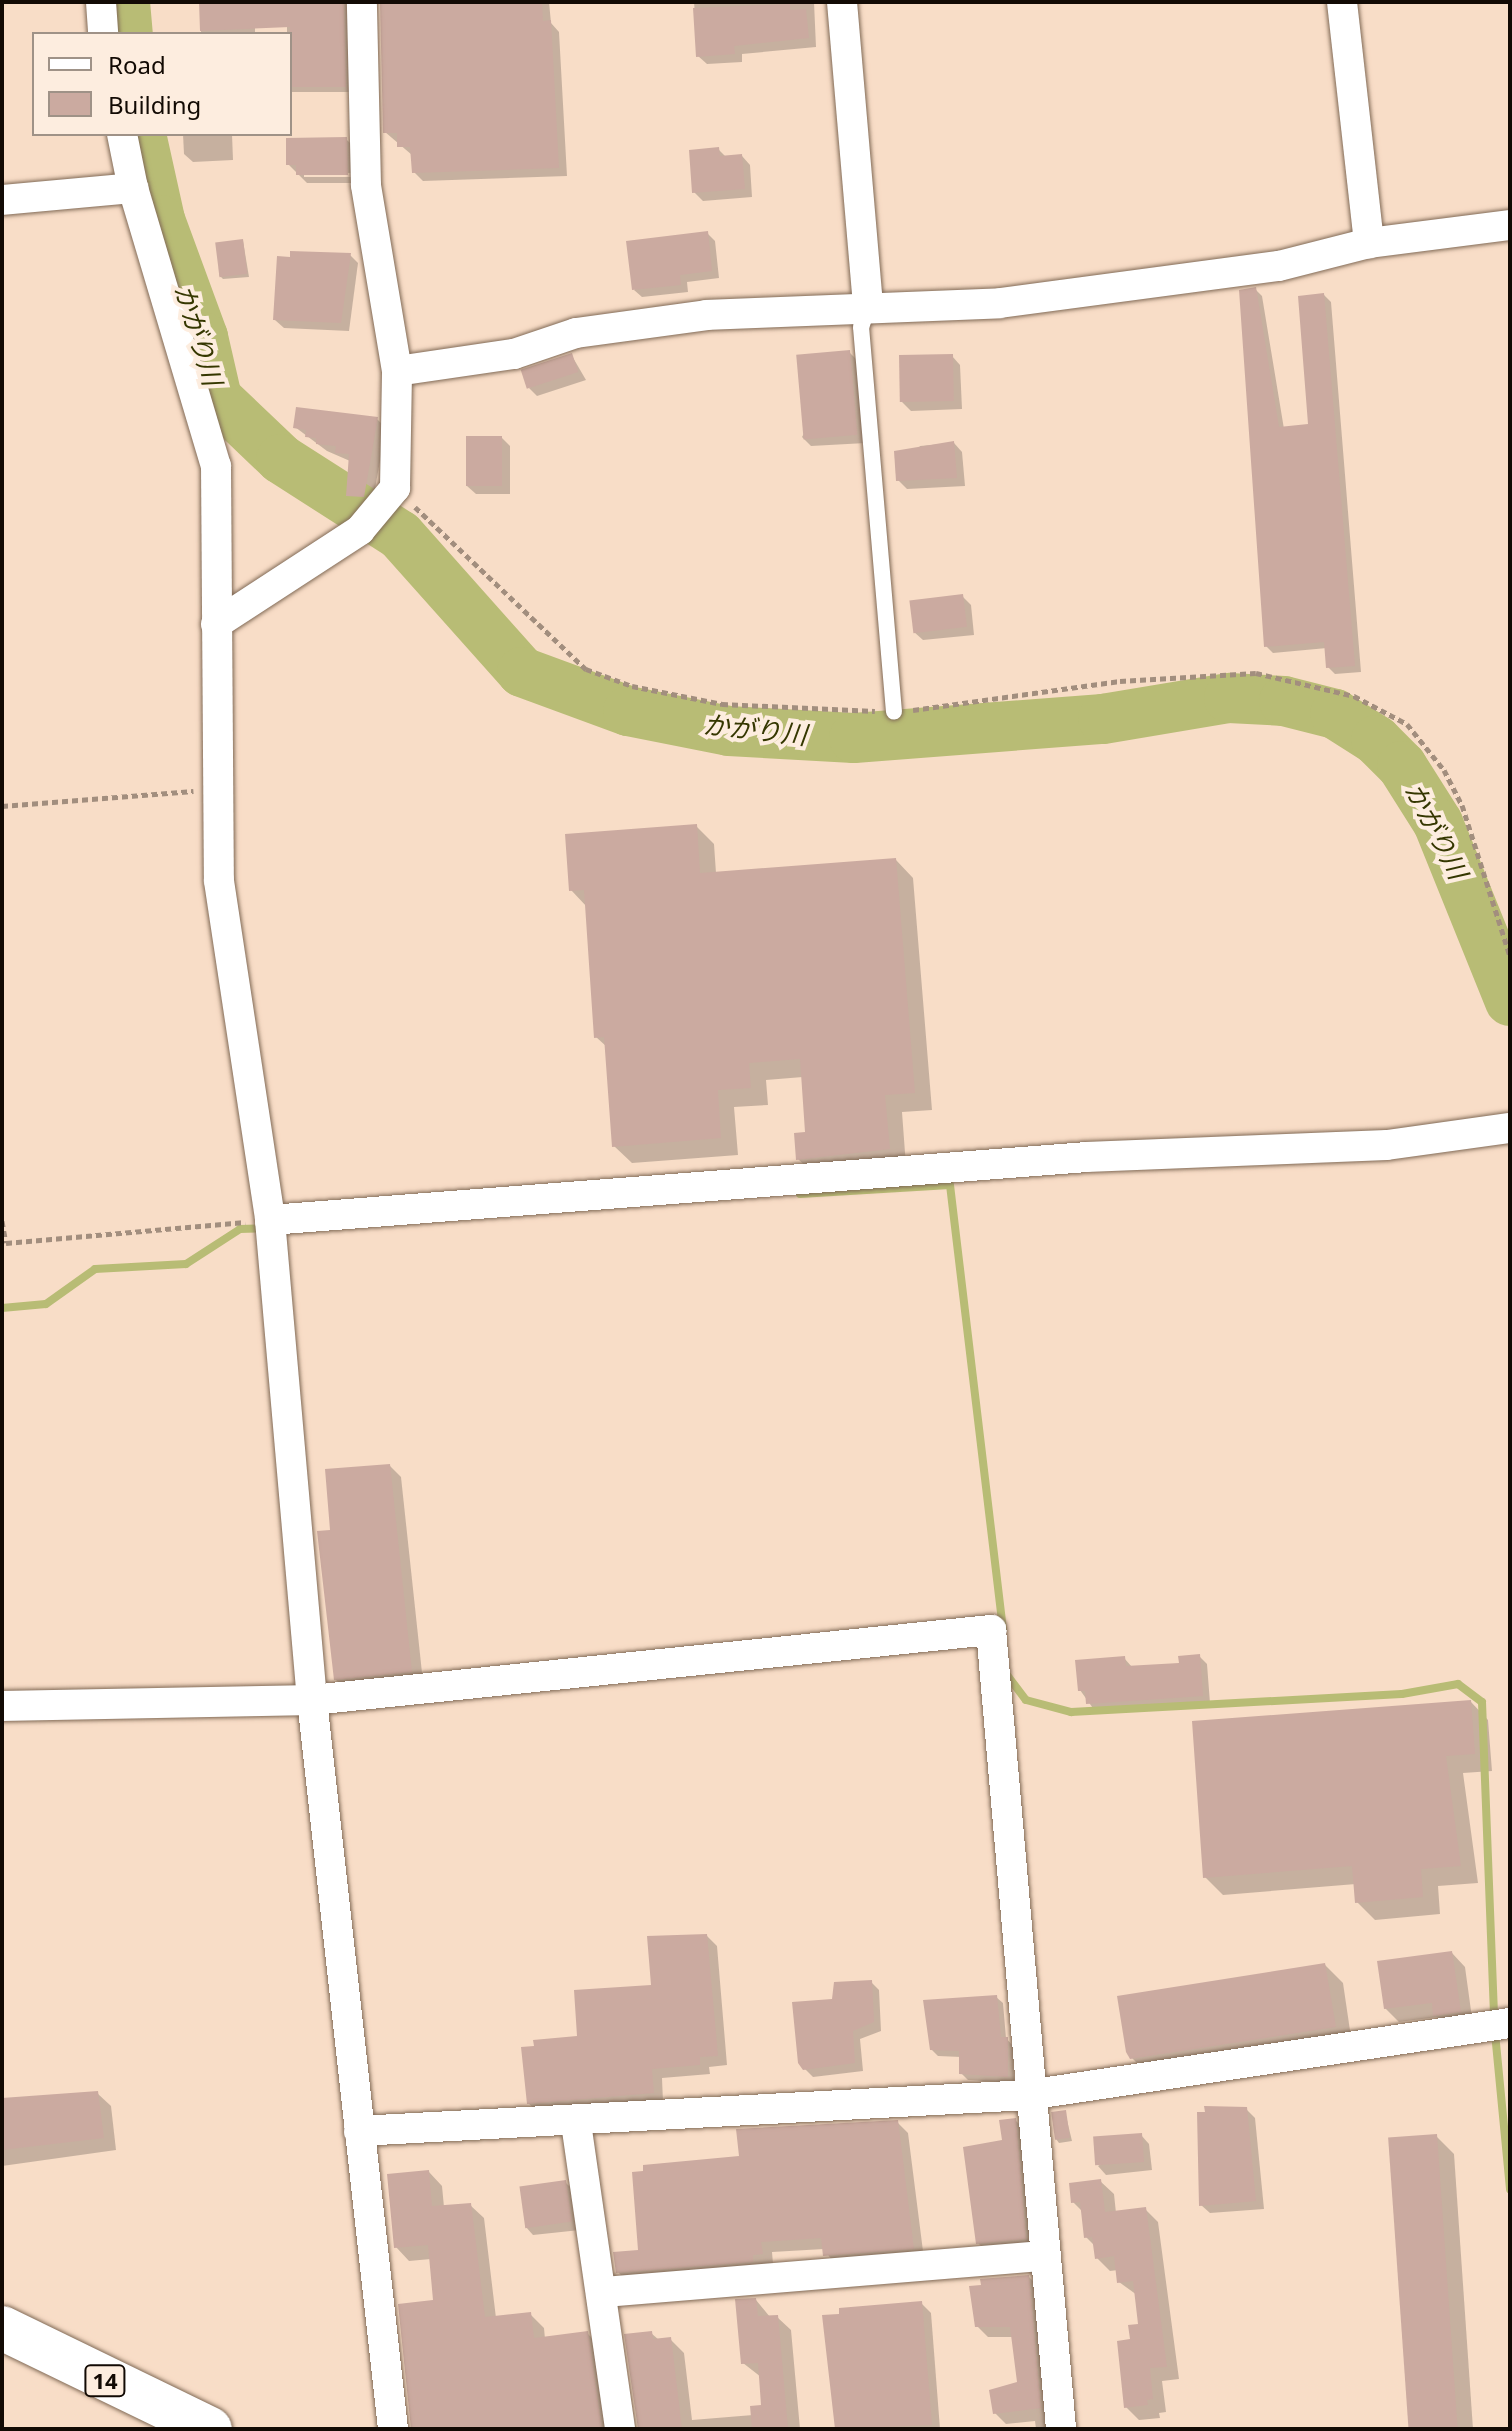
<!DOCTYPE html>
<meta charset="utf-8">
<style>
body{margin:0}
#map{position:relative;width:1512px;height:2431px;overflow:hidden;background:#f8ddc7;font-family:"Noto Sans","Noto Sans JP",sans-serif}
div>[style]{position:absolute}
.shadow>*{inset:0;background:#0003;transform-origin:0 0}
.stream>*{height:8px;margin:-4px;padding:0 4px;transform-origin:4px;border-radius:4px;background:#b8bc75}
.river>*{height:50px;margin:-25px;padding:0 25px;transform-origin:25px;border-radius:25px;background:#b8bc75}
.building>*{inset:0;background:#cbaaa0;transform-origin:0 0}
.path>*{height:5px;margin-top:-2.5px;transform-origin:0;background:repeating-linear-gradient(90deg,#a28e7e 0 6px,transparent 0 10px)}
.roads{filter:drop-shadow(0 0 2px #816a56) drop-shadow(0 0 2px #816a56)}
.service>*{height:16px;margin:-8px;padding:0 8px;transform-origin:8px;border-radius:8px;background:#fff}
.minor>*{height:30px;margin:-15px;padding:0 15px;transform-origin:15px;border-radius:15px;background:#fff}
.primary>*{height:44px;margin:-22px;padding:0 22px;transform-origin:22px;border-radius:22px;background:#fff}
span{translate:-50% -50%;white-space:nowrap;text-align:center;line-height:1.15;-webkit-text-stroke:8px #fdeddf;paint-order:stroke}
.shield-label span{padding:2px 6px;background:#fdeddf;border:2px solid;border-radius:6px;-webkit-text-stroke-width:0}
.shield-label{font-size:22px;color:#120a04;font-weight:700}
.water-label{font-size:26px;color:#353700;font-style:italic}
.frame{position:absolute;inset:0;border:4px solid #120a04;pointer-events:none}
.legend{position:absolute;left:32px;top:32px;width:260px;height:104px;box-sizing:border-box;background:#fdeddf;border:2px solid #9f9287;margin:0;padding:10px 14px;list-style:none;font-size:24px;color:#120a04}
.legend li{display:flex;align-items:center;gap:16px;height:40px}
.legend b{width:40px;border:2px solid #9f9287}
</style>
<div id="map">
<div class="shadow">
<i style="left:201px;top:2px;width:54px;height:32px"></i>
<i style="left:287px;top:2px;width:71px;height:90px"></i>
<i style="clip-path:polygon(382px 2px,549px 2px,551px 23px,559px 32px,567px 176px,423px 181px,414px 172px,412px 155px,385px 132px)"></i>
<i style="clip-path:polygon(694px 2px,814px 2px,816px 47px,742px 54px,742px 62px,707px 64px,698px 56px)"></i>
<i style="clip-path:polygon(183px 134px,232px 134px,233px 160px,193px 162px,184px 154px)"></i>
<i style="clip-path:polygon(346px 139px,355px 148px,355px 173px,304px 173px,304px 177px,355px 177px,356px 183px,307px 183px,288px 164px)"></i>
<i style="clip-path:polygon(718px 149px,726px 157px,742px 156px,750px 165px,752px 197px,703px 201px,694px 192px)"></i>
<i style="clip-path:polygon(707px 233px,715px 241px,719px 278px,687px 282px,688px 292px,642px 297px,634px 290px)"></i>
<i style="clip-path:polygon(243px 241px,249px 277px,223px 279px,219px 275px)"></i>
<i style="clip-path:polygon(350px 255px,358px 263px,349px 331px,284px 328px,275px 320px)"></i>
<i style="clip-path:polygon(1255px 289px,1262px 296px,1284px 429px,1310px 426px,1324px 295px,1331px 302px,1361px 672px,1335px 674px,1328px 667px,1327px 648px,1273px 653px,1266px 646px)"></i>
<i style="clip-path:polygon(850px 353px,858px 361px,866px 443px,811px 446px,802px 437px)"></i>
<i style="clip-path:polygon(572px 356px,586px 380px,537px 396px,529px 388px)"></i>
<i style="clip-path:polygon(952px 356px,960px 365px,962px 409px,911px 411px,902px 402px)"></i>
<i style="clip-path:polygon(377px 419px,386px 428px,372px 505px,356px 504px,348px 495px,350px 461px,327px 451px,295px 427px)"></i>
<i style="clip-path:polygon(502px 438px,510px 446px,510px 494px,476px 494px,467px 486px)"></i>
<i style="clip-path:polygon(954px 443px,962px 452px,965px 486px,907px 489px,898px 480px,920px 446px)"></i>
<i style="clip-path:polygon(962px 596px,971px 605px,974px 635px,923px 640px,914px 632px)"></i>
<i style="clip-path:polygon(696px 826px,714px 844px,716px 873px,896px 860px,913px 878px,932px 1110px,902px 1112px,906px 1166px,816px 1176px,798px 1159px,808px 1134px,803px 1077px,766px 1080px,768px 1105px,734px 1107px,738px 1155px,632px 1163px,614px 1146px,607px 1047px,596px 1037px,587px 907px,571px 890px)"></i>
<i style="clip-path:polygon(390px 1466px,401px 1477px,423px 1682px,347px 1690px,335px 1679px,332px 1532px)"></i>
<i style="clip-path:polygon(1199px 1656px,1207px 1664px,1210px 1703px,1095px 1711px,1080px 1690px,1124px 1658px,1132px 1667px,1181px 1664px)"></i>
<i style="clip-path:polygon(1471px 1702px,1488px 1720px,1492px 1771px,1463px 1773px,1478px 1883px,1438px 1886px,1440px 1914px,1375px 1920px,1357px 1902px,1356px 1884px,1223px 1895px,1205px 1877px)"></i>
<i style="clip-path:polygon(707px 1936px,717px 1946px,727px 2065px,709px 2067px,710px 2074px,662px 2078px,663px 2102px,539px 2113px,528px 2103px,579px 2038px,653px 1987px)"></i>
<i style="clip-path:polygon(1452px 1953px,1465px 1967px,1473px 2025px,1449px 2028px,1437px 2017px,1399px 2022px,1385px 2008px)"></i>
<i style="clip-path:polygon(1325px 1965px,1343px 1983px,1352px 2044px,1150px 2076px,1132px 2058px)"></i>
<i style="clip-path:polygon(871px 1982px,879px 1990px,881px 2031px,860px 2039px,863px 2071px,813px 2077px,805px 2069px,834px 2001px)"></i>
<i style="clip-path:polygon(996px 1997px,1003px 2003px,1006px 2038px,1013px 2046px,1014px 2083px,968px 2080px,961px 2073px,961px 2057px,938px 2056px,932px 2050px)"></i>
<i style="clip-path:polygon(97px 2093px,111px 2106px,116px 2150px,2px 2166px,2px 2100px)"></i>
<i style="clip-path:polygon(1246px 2109px,1255px 2118px,1264px 2209px,1210px 2213px,1201px 2205px)"></i>
<i style="clip-path:polygon(1065px 2112px,1072px 2141px,1059px 2143px,1056px 2139px)"></i>
<i style="clip-path:polygon(1015px 2120px,1028px 2133px,1038px 2251px,990px 2255px,978px 2243px)"></i>
<i style="clip-path:polygon(897px 2122px,908px 2133px,924px 2259px,836px 2266px,824px 2249px,772px 2252px,773px 2264px,629px 2283px,618px 2272px,641px 2251px)"></i>
<i style="clip-path:polygon(1141px 2135px,1149px 2144px,1152px 2170px,1106px 2175px,1098px 2166px)"></i>
<i style="clip-path:polygon(1436px 2136px,1454px 2154px,1473px 2429px,1411px 2429px)"></i>
<i style="clip-path:polygon(429px 2172px,442px 2186px,444px 2207px,470px 2205px,484px 2218px,496px 2318px,530px 2314px,544px 2328px,545px 2339px,587px 2333px,601px 2347px,613px 2429px,415px 2429px,435px 2302px,431px 2259px,409px 2261px,396px 2247px)"></i>
<i style="clip-path:polygon(1100px 2181px,1114px 2194px,1116px 2213px,1145px 2209px,1158px 2222px,1179px 2379px,1162px 2381px,1166px 2412px,1159px 2413px,1160px 2418px,1139px 2420px,1126px 2407px,1132px 2341px,1140px 2326px,1137px 2295px,1119px 2282px,1118px 2270px,1110px 2271px,1097px 2258px,1095px 2246px,1086px 2237px,1083px 2212px,1073px 2202px)"></i>
<i style="clip-path:polygon(565px 2182px,574px 2191px,580px 2230px,533px 2235px,525px 2226px)"></i>
<i style="clip-path:polygon(1029px 2277px,1040px 2288px,1052px 2429px,1036px 2429px,1035px 2421px,1006px 2424px,995px 2413px,1020px 2384px,1013px 2337px,988px 2337px,977px 2326px)"></i>
<i style="clip-path:polygon(756px 2300px,770px 2317px,777px 2317px,791px 2330px,800px 2429px,639px 2429px,651px 2333px,659px 2340px,670px 2339px,684px 2353px,692px 2420px,753px 2415px,763px 2407px,761px 2377px,743px 2363px)"></i>
<i style="clip-path:polygon(921px 2303px,931px 2313px,940px 2429px,838px 2429px)"></i>
</div>
<div class="stream">
<i style="left:800px;top:1194px;width:150px;rotate:-3.4deg"></i>
<i style="left:950px;top:1185px;width:447px;rotate:83.2deg"></i>
<i style="left:2px;top:1308px;width:44px;rotate:-5.2deg"></i>
<i style="left:46px;top:1304px;width:60px;rotate:-35.5deg"></i>
<i style="left:95px;top:1269px;width:91px;rotate:-3.1deg"></i>
<i style="left:186px;top:1264px;width:64px;rotate:-32.9deg"></i>
<i style="left:240px;top:1229px;width:23px;rotate:-2deg"></i>
<i style="left:1007px;top:1675px;width:31px;rotate:53deg"></i>
<i style="left:1026px;top:1700px;width:47px;rotate:14.9deg"></i>
<i style="left:1071px;top:1712px;width:331px;rotate:-3.1deg"></i>
<i style="left:1402px;top:1694px;width:57px;rotate:-10.1deg"></i>
<i style="left:1458px;top:1684px;width:30px;rotate:37deg"></i>
<i style="left:1482px;top:1702px;width:317px;rotate:87.8deg"></i>
<i style="left:1495px;top:2033px;width:157px;rotate:84.5deg"></i>
</div>
<div class="river">
<i style="left:125px;top:2px;width:32px;rotate:85deg"></i>
<i style="left:141px;top:134px;width:88px;rotate:77.5deg"></i>
<i style="left:160px;top:220px;width:125px;rotate:69.8deg"></i>
<i style="left:203px;top:337px;width:63px;rotate:77.1deg"></i>
<i style="left:217px;top:398px;width:88px;rotate:43.6deg"></i>
<i style="left:281px;top:459px;width:141px;rotate:32.6deg"></i>
<i style="left:400px;top:535px;width:183px;rotate:48.3deg"></i>
<i style="left:522px;top:672px;width:113px;rotate:20.2deg"></i>
<i style="left:628px;top:711px;width:103px;rotate:11.2deg"></i>
<i style="left:729px;top:731px;width:125px;rotate:3.2deg"></i>
<i style="left:854px;top:738px;width:250px;rotate:-4.4deg"></i>
<i style="left:1103px;top:719px;width:128px;rotate:-9.5deg"></i>
<i style="left:1229px;top:698px;width:55px;rotate:3.1deg"></i>
<i style="left:1284px;top:701px;width:53px;rotate:14.3deg"></i>
<i style="left:1335px;top:714px;width:49px;rotate:32.4deg"></i>
<i style="left:1376px;top:740px;width:37px;rotate:45deg"></i>
<i style="left:1402px;top:766px;width:67px;rotate:57.7deg"></i>
<i style="left:1438px;top:823px;width:192px;rotate:68deg"></i>
</div>
<div class="building">
<i style="clip-path:polygon(199px 2px,344px 2px,346px 87px,290px 87px,290px 27px,200px 31px)"></i>
<i style="clip-path:polygon(380px 2px,542px 2px,543px 21px,551px 20px,559px 168px,412px 173px,410px 147px,397px 147px,397px 133px,383px 133px)"></i>
<i style="clip-path:polygon(790px 4px,790px 10px,806px 9px,809px 38px,734px 46px,735px 54px,696px 57px,693px 8px)"></i>
<i style="clip-path:polygon(347px 137px,348px 175px,296px 175px,296px 165px,286px 165px,286px 138px)"></i>
<i style="clip-path:polygon(719px 147px,720px 156px,742px 154px,745px 189px,692px 193px,689px 150px)"></i>
<i style="clip-path:polygon(708px 231px,712px 271px,680px 275px,681px 285px,632px 290px,626px 241px)"></i>
<i style="left:243px;top:239px;width:35px;height:28px;rotate:83deg"></i>
<i style="clip-path:polygon(290px 251px,351px 253px,341px 323px,273px 320px,277px 256px,290px 257px)"></i>
<i style="clip-path:polygon(1256px 287px,1279px 427px,1308px 424px,1298px 296px,1324px 293px,1355px 666px,1326px 668px,1324px 642px,1264px 647px,1239px 290px)"></i>
<i style="left:850px;top:350px;width:85px;height:54px;rotate:85deg"></i>
<i style="left:572px;top:353px;width:20px;height:54px;rotate:72deg"></i>
<i style="left:953px;top:354px;width:47px;height:54px;rotate:89deg"></i>
<i style="clip-path:polygon(296px 407px,378px 417px,364px 497px,346px 496px,349px 454px,335px 453px,336px 446px,316px 444px,316px 438px,305px 437px,306px 430px,293px 428px)"></i>
<i style="left:466px;top:436px;width:36px;height:50px"></i>
<i style="clip-path:polygon(954px 441px,957px 478px,896px 481px,894px 451px)"></i>
<i style="left:963px;top:594px;width:33px;height:54px;rotate:83deg"></i>
<i style="clip-path:polygon(697px 824px,700px 873px,896px 858px,915px 1093px,885px 1095px,890px 1149px,796px 1160px,794px 1133px,805px 1132px,800px 1059px,749px 1063px,751px 1088px,718px 1090px,721px 1138px,612px 1147px,604px 1037px,594px 1038px,584px 890px,569px 891px,565px 834px)"></i>
<i style="clip-path:polygon(390px 1464px,412px 1672px,334px 1680px,317px 1531px,330px 1530px,325px 1469px)"></i>
<i style="clip-path:polygon(1200px 1654px,1203px 1696px,1086px 1704px,1085px 1691px,1078px 1691px,1075px 1660px,1125px 1656px,1126px 1666px,1179px 1663px,1178px 1656px)"></i>
<i style="clip-path:polygon(1471px 1700px,1475px 1754px,1446px 1756px,1461px 1866px,1421px 1869px,1423px 1897px,1355px 1903px,1352px 1866px,1203px 1878px,1192px 1721px)"></i>
<i style="clip-path:polygon(707px 1934px,718px 2056px,700px 2057px,700px 2065px,652px 2069px,654px 2093px,527px 2104px,521px 2047px,534px 2046px,533px 2040px,577px 2036px,574px 1990px,651px 1985px,647px 1936px)"></i>
<i style="clip-path:polygon(1452px 1951px,1461px 2012px,1433px 2016px,1432px 2003px,1384px 2009px,1377px 1961px)"></i>
<i style="clip-path:polygon(1325px 1963px,1336px 2027px,1130px 2059px,1126px 2052px,1117px 1996px)"></i>
<i style="clip-path:polygon(872px 1980px,874px 2022px,853px 2031px,855px 2063px,803px 2070px,798px 2063px,792px 2002px,832px 1999px,834px 1982px)"></i>
<i style="clip-path:polygon(997px 1995px,1001px 2037px,1008px 2037px,1008px 2077px,959px 2074px,959px 2051px,930px 2050px,923px 2000px)"></i>
<i style="clip-path:polygon(98px 2091px,104px 2138px,2px 2150px,2px 2098px)"></i>
<i style="clip-path:polygon(1204px 2106px,1247px 2107px,1256px 2201px,1199px 2206px,1197px 2112px,1205px 2112px)"></i>
<i style="left:1066px;top:2110px;width:28px;height:15px;rotate:82deg"></i>
<i style="clip-path:polygon(1016px 2118px,1026px 2239px,976px 2244px,963px 2147px,1002px 2140px,999px 2120px)"></i>
<i style="clip-path:polygon(898px 2120px,914px 2249px,823px 2256px,821px 2238px,761px 2242px,763px 2254px,753px 2255px,753px 2262px,616px 2273px,613px 2252px,638px 2250px,632px 2172px,643px 2171px,643px 2165px,739px 2156px,736px 2129px)"></i>
<i style="left:1142px;top:2133px;width:29px;height:49px;rotate:86deg"></i>
<i style="left:1437px;top:2134px;width:296px;height:49px;rotate:86deg"></i>
<i style="clip-path:polygon(429px 2170px,432px 2206px,471px 2203px,485px 2317px,531px 2312px,534px 2338px,588px 2331px,602px 2429px,411px 2429px,398px 2304px,433px 2300px,428px 2245px,394px 2248px,387px 2174px)"></i>
<i style="clip-path:polygon(1101px 2179px,1105px 2212px,1146px 2207px,1167px 2367px,1150px 2368px,1153px 2399px,1147px 2400px,1148px 2405px,1124px 2408px,1117px 2341px,1130px 2339px,1128px 2325px,1138px 2324px,1133px 2281px,1117px 2283px,1114px 2256px,1095px 2259px,1092px 2237px,1084px 2238px,1080px 2202px,1071px 2203px,1069px 2183px)"></i>
<i style="left:566px;top:2180px;width:42px;height:47px;rotate:82deg"></i>
<i style="clip-path:polygon(1029px 2275px,1041px 2408px,993px 2414px,989px 2390px,1017px 2382px,1010px 2327px,975px 2327px,969px 2286px,981px 2285px,980px 2279px)"></i>
<i style="clip-path:polygon(756px 2298px,758px 2316px,778px 2315px,788px 2429px,752px 2429px,750px 2406px,761px 2405px,758px 2363px,741px 2364px,735px 2299px)"></i>
<i style="clip-path:polygon(922px 2301px,932px 2425px,835px 2429px,822px 2315px,839px 2314px,839px 2308px)"></i>
<i style="clip-path:polygon(652px 2331px,653px 2339px,671px 2337px,682px 2429px,638px 2429px,624px 2334px)"></i>
</div>
<div class="path">
<i style="left:415px;top:507px;width:236px;rotate:43.5deg"></i>
<i style="left:586px;top:669px;width:49px;rotate:20.3deg"></i>
<i style="left:632px;top:686px;width:92px;rotate:11.3deg"></i>
<i style="left:722px;top:704px;width:153px;rotate:2.6deg"></i>
<i style="left:913px;top:710px;width:209px;rotate:-8deg"></i>
<i style="left:1120px;top:681px;width:136px;rotate:-3.4deg"></i>
<i style="left:1256px;top:673px;width:101px;rotate:13.2deg"></i>
<i style="left:1354px;top:696px;width:60px;rotate:27.8deg"></i>
<i style="left:1407px;top:724px;width:59px;rotate:51.2deg"></i>
<i style="left:1444px;top:770px;width:39px;rotate:63deg"></i>
<i style="left:1462px;top:805px;width:158px;rotate:72.4deg"></i>
<i style="left:2px;top:806px;width:192px;rotate:-4.5deg"></i>
<i style="left:2px;top:1221px;width:22px;rotate:80deg"></i>
<i style="left:6px;top:1243px;width:240px;rotate:-5deg"></i>
</div>
<div class="roads">
<div class="service">
<i style="left:868px;top:306px;width:22px;rotate:108deg"></i>
<i style="left:861px;top:327px;width:386px;rotate:85.1deg"></i>
</div>
<div class="minor">
<i style="left:101px;top:2px;width:32px;rotate:86deg"></i>
<i style="left:842px;top:2px;width:305px;rotate:85.1deg"></i>
<i style="left:1342px;top:2px;width:243px;rotate:83.6deg"></i>
<i style="left:122px;top:134px;width:55px;rotate:78.5deg"></i>
<i style="left:133px;top:188px;width:290px;rotate:73.4deg"></i>
<i style="left:216px;top:466px;width:415px;rotate:89.6deg"></i>
<i style="left:219px;top:881px;width:343px;rotate:81.4deg"></i>
<i style="left:270px;top:1220px;width:482px;rotate:85deg"></i>
<i style="left:312px;top:1700px;width:733px;rotate:83.66deg"></i>
<i style="left:2px;top:200px;width:132px;rotate:-5.2deg"></i>
<i style="left:397px;top:371px;width:118px;rotate:-8.3deg"></i>
<i style="left:514px;top:354px;width:65px;rotate:-18.7deg"></i>
<i style="left:576px;top:333px;width:132px;rotate:-7.8deg"></i>
<i style="left:707px;top:315px;width:293px;rotate:-2.3deg"></i>
<i style="left:1000px;top:303px;width:281px;rotate:-7.6deg"></i>
<i style="left:1279px;top:266px;width:93px;rotate:-14.3deg"></i>
<i style="left:1369px;top:243px;width:142px;rotate:-7.3deg"></i>
<i style="left:216px;top:624px;width:172px;rotate:-33.1deg"></i>
<i style="left:360px;top:530px;width:55px;rotate:-50.2deg"></i>
<i style="left:395px;top:488px;width:117px;rotate:-89deg"></i>
<i style="left:397px;top:371px;width:189px;rotate:-99.5deg"></i>
<i style="left:366px;top:185px;width:183px;rotate:-91.3deg"></i>
<i style="left:270px;top:1220px;width:818px;rotate:-4.41deg"></i>
<i style="left:1086px;top:1157px;width:301px;rotate:-2.3deg"></i>
<i style="left:1387px;top:1145px;width:124px;rotate:-7.9deg"></i>
<i style="left:2px;top:1706px;width:310px;rotate:-1.1deg"></i>
<i style="left:312px;top:1700px;width:683px;rotate:-5.89deg"></i>
<i style="left:991px;top:1630px;width:802px;rotate:84.99deg"></i>
<i style="left:576px;top:2123px;width:309px;rotate:81.8deg"></i>
<i style="left:359px;top:2131px;width:670px;rotate:-3.08deg"></i>
<i style="left:1028px;top:2095px;width:487px;rotate:-8.5deg"></i>
<i style="left:604px;top:2292px;width:441px;rotate:-4.7deg"></i>
</div>
<div class="primary">
<i style="left:2px;top:2328px;width:231px;rotate:25.9deg"></i>
</div>
</div>
<div class="shield-label">
<span style="left:105px;top:2381px">14</span>
</div>
<div class="water-label">
<span style="left:198px;top:335px;rotate:73deg">かがり川</span>
<span style="left:755px;top:730px;rotate:6deg">かがり川</span>
<span style="left:1436px;top:831px;rotate:63deg">かがり川</span>
</div>
<div class="frame"></div>
<ul class="legend">
<li><b style="height:10px;background:#fff"></b>Road</li>
<li><b style="height:22px;background:#cbaaa0"></b>Building</li>
</ul>
</div>
